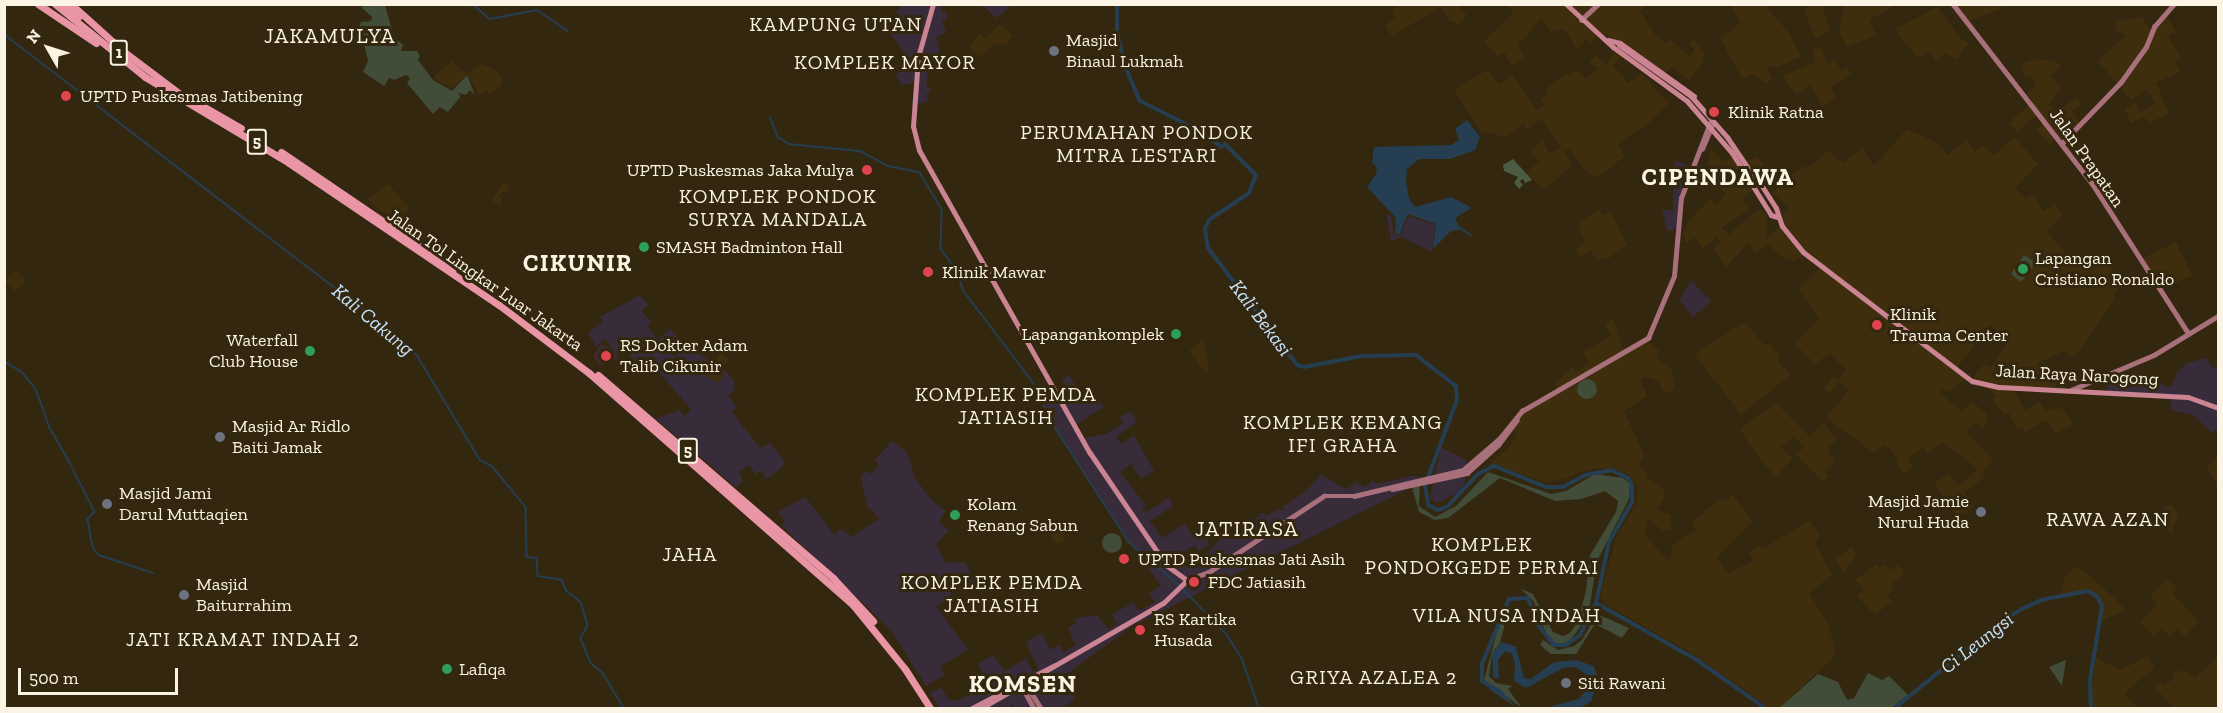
<!DOCTYPE html>
<style>
body{margin:0}
#map{position:relative;width:2223px;height:713px;overflow:hidden;background:#34270f;font-family:"Zilla Slab",serif}
div>[style]{position:absolute}
.commercial>*{inset:0;background:#382c3b}
.built>*{inset:0;background:#3f2e0e;transform-origin:0 0}
.round{border-radius:50%}
.medical>*{inset:0;background:#3e2b2f}
.green>*{inset:0;background:#414c39}
.forest>*{inset:0;background:#4c5b41}
.water>*{inset:0;background:#263e51}
.stream>*{height:1.5px;margin:-0.75px;padding:0 0.75px;transform-origin:0.75px;border-radius:0.75px;background:#263e51}
.river>*{height:4px;margin:-2px;padding:0 2px;transform-origin:2px;border-radius:2px;background:#263e51}
.secondary>*{height:4.5px;margin:-2.25px;padding:0 2.25px;transform-origin:2.25px;border-radius:2.25px;background:#a8707b}
.primary>*{height:5px;margin:-2.5px;padding:0 2.5px;transform-origin:2.5px;border-radius:2.5px;background:#cb8492}
.motorway>*{height:7px;margin:-3.5px;padding:0 3.5px;transform-origin:3.5px;border-radius:3.5px;background:#ea95a6}
.primary-bridge>*{height:5px;margin:-2.5px;padding:0 2.5px;transform-origin:2.5px;border-radius:2.5px;background:#cb8492}
.dots>*{width:16px;height:16px;translate:-50% -50%;box-sizing:border-box;border:3px solid #34270f;border-radius:50%}
span{translate:-50% -50%;white-space:nowrap;text-align:center;line-height:1.15;-webkit-text-stroke:6px #34270f;paint-order:stroke}
.shield-label span{padding:2px 4px;background:#34270f;border:2px solid;border-radius:4px;-webkit-text-stroke-width:0}
.shield-label{font-size:16px;color:#fbf3e4;font-weight:700}
.poi-label{font-size:18px;color:#fbf3e4}
.left{translate:0 -50%;text-align:left}
.right{translate:-100% -50%;text-align:right}
.street-label{font-size:18px;color:#fbf3e4}
.neighbourhood-label{font-size:20px;color:#fbf3e4;letter-spacing:1.5px}
.water-label{font-size:20px;color:#c7e4fc;font-style:italic}
.quarter-label{font-size:21px;color:#fbf3e4;letter-spacing:1.5px}
.district-label{font-size:24px;color:#fbf3e4;font-weight:700;letter-spacing:1.5px}
.frame{position:absolute;inset:0;border:6px solid #fbf3e4;pointer-events:none}
.north{position:absolute;left:18px;top:18px;width:60px;height:60px;-webkit-text-stroke:4px #34270f;paint-order:stroke;rotate:309deg;font-size:16px;font-weight:700;line-height:24px;text-align:center;color:#fbf3e4}
.north::after{content:'';display:block;margin:auto;width:21px;height:27px;background:#fbf3e4;clip-path:polygon(50% 0,100% 100%,50% 72%,0 100%)}
.scale{position:absolute;left:18px;top:668px;width:160px;height:27px;box-sizing:border-box;border:3px solid #fbf3e4;border-top:0;padding-left:8px;font-size:18px;line-height:21px;white-space:nowrap;color:#fbf3e4;-webkit-text-stroke:4px #34270f;paint-order:stroke}
</style>
<div id="map">
<div class="commercial">
<i style="clip-path:polygon(903px 5px,942px 5px,941px 12px,946px 11px,947px 19px,942px 20px,946px 33px,936px 37px,940px 51px,931px 57px,926px 85px,931px 91px,926px 95px,929px 100px,911px 108px,915px 82px,902px 85px,896px 75px,909px 59px,886px 28px,900px 18px,896px 11px)"></i>
<i style="clip-path:polygon(982px 5px,1012px 5px,996px 18px)"></i>
<i style="clip-path:polygon(1677px 161px,1690px 166px,1680px 194px,1679px 222px,1675px 229px,1667px 231px,1662px 210px,1673px 210px,1673px 184px,1664px 179px)"></i>
<i style="clip-path:polygon(1387px 215px,1391px 215px,1394px 234px,1400px 235px,1409px 216px,1435px 225px,1432px 252px,1402px 237px,1391px 241px)"></i>
<i style="clip-path:polygon(1691px 280px,1711px 301px,1693px 317px,1680px 300px)"></i>
<i style="clip-path:polygon(640px 295px,649px 305px,641px 311px,651px 322px,647px 326px,658px 340px,670px 329px,677px 336px,665px 348px,675px 357px,693px 340px,701px 348px,697px 353px,726px 371px,734px 381px,735px 389px,728px 395px,737px 408px,732px 412px,760px 448px,770px 443px,785px 462px,782px 468px,766px 479px,762px 471px,755px 474px,750px 465px,739px 471px,743px 482px,736px 487px,656px 419px,679px 410px,685px 416px,691px 409px,648px 360px,640px 367px,625px 350px,618px 356px,605px 339px,596px 347px,588px 333px,603px 321px,600px 317px)"></i>
<i style="clip-path:polygon(2206px 358px,2212px 368px,2218px 366px,2218px 429px,2212px 433px,2193px 415px,2172px 410px,2170px 397px,2111px 396px,2102px 378px,2116px 372px,2122px 385px,2154px 376px,2164px 386px,2172px 387px,2177px 372px,2187px 363px)"></i>
<i style="clip-path:polygon(1069px 375px,1079px 392px,1087px 387px,1104px 407px,1076px 424px,1084px 438px,1106px 434px,1123px 423px,1120px 417px,1131px 411px,1137px 422px,1116px 437px,1121px 444px,1134px 435px,1154px 471px,1141px 479px,1131px 464px,1120px 472px,1146px 506px,1142px 509px,1145px 513px,1169px 498px,1173px 506px,1150px 521px,1162px 538px,1185px 524px,1194px 537px,1205px 531px,1209px 545px,1198px 552px,1195px 545px,1183px 552px,1188px 558px,1183px 565px,1193px 569px,1207px 562px,1203px 557px,1225px 534px,1232px 539px,1239px 537px,1262px 512px,1267px 516px,1278px 509px,1285px 510px,1283px 507px,1305px 492px,1321px 475px,1346px 489px,1356px 482px,1365px 487px,1373px 480px,1377px 484px,1411px 476px,1422px 477px,1420px 483px,1132px 626px,1064px 676px,1075px 700px,1061px 708px,1015px 708px,1012px 704px,1010px 708px,939px 708px,930px 693px,941px 688px,949px 700px,956px 701px,990px 686px,978px 664px,993px 655px,1005px 671px,1026px 658px,1033px 672px,1038px 669px,1026px 642px,1042px 633px,1050px 650px,1060px 645px,1064px 652px,1076px 645px,1068px 628px,1076px 623px,1075px 618px,1097px 615px,1109px 630px,1117px 624px,1112px 614px,1133px 603px,1139px 611px,1155px 602px,1149px 594px,1161px 585px,1149px 570px,1153px 565px,1136px 552px,1126px 536px,1054px 424px,1045px 403px,1069px 391px,1062px 379px)"></i>
<i style="clip-path:polygon(892px 441px,907px 452px,915px 478px,932px 501px,946px 511px,939px 521px,949px 531px,936px 543px,945px 562px,966px 563px,976px 584px,961px 592px,952px 587px,950px 598px,936px 606px,968px 650px,940px 666px,945px 675px,926px 686px,891px 630px,781px 525px,785px 521px,778px 512px,805px 497px,834px 534px,842px 529px,851px 537px,880px 518px,867px 506px,861px 477px,865px 471px,872px 474px,879px 465px,875px 460px)"></i>
<i style="clip-path:polygon(1441px 448px,1467px 460px,1466px 478px,1461px 491px,1437px 503px,1430px 498px)"></i>
</div>
<div class="built">
<i style="clip-path:polygon(1400px 5px,1459px 5px,1467px 16px,1458px 24px,1450px 21px,1441px 7px,1392px 36px,1385px 26px,1396px 17px,1392px 10px)"></i>
<i style="clip-path:polygon(1507px 5px,1648px 5px,1640px 11px,1656px 36px,1666px 43px,1671px 40px,1689px 56px,1695px 51px,1689px 43px,1694px 40px,1706px 54px,1701px 58px,1704px 61px,1689px 81px,1672px 66px,1665px 73px,1628px 48px,1613px 65px,1628px 83px,1642px 73px,1669px 103px,1649px 123px,1617px 144px,1625px 156px,1603px 173px,1595px 177px,1587px 173px,1569px 148px,1564px 152px,1572px 165px,1544px 190px,1526px 173px,1539px 161px,1530px 151px,1542px 140px,1550px 154px,1561px 147px,1542px 119px,1527px 129px,1523px 124px,1506px 137px,1481px 131px,1454px 90px,1487px 70px,1499px 84px,1512px 75px,1536px 110px,1544px 104px,1541px 99px,1548px 94px,1546px 89px,1566px 73px,1568px 76px,1578px 70px,1586px 79px,1597px 69px,1589px 62px,1595px 55px,1606px 65px,1620px 44px,1601px 32px,1591px 43px,1586px 39px,1577px 50px,1564px 29px,1551px 31px,1541px 19px,1518px 45px,1525px 58px,1512px 66px,1504px 52px,1497px 56px,1484px 41px,1514px 13px)"></i>
<i style="clip-path:polygon(1731px 5px,1765px 5px,1789px 33px,1801px 57px,1776px 67px,1766px 66px,1772px 79px,1766px 83px,1751px 74px,1742px 79px,1720px 38px,1740px 23px)"></i>
<i style="clip-path:polygon(1812px 5px,1822px 5px,1830px 31px,1815px 39px,1804px 11px)"></i>
<i style="clip-path:polygon(1844px 5px,1896px 5px,1869px 20px,1876px 35px,1847px 47px,1839px 30px)"></i>
<i style="clip-path:polygon(1956px 5px,2000px 5px,2001px 9px,1969px 21px)"></i>
<i style="clip-path:polygon(1938px 7px,1958px 36px,1968px 43px,1957px 59px,1944px 53px,1937px 62px,1929px 51px,1917px 58px,1895px 29px)"></i>
<i style="clip-path:polygon(2166px 16px,2176px 31px,2168px 36px,2181px 57px,2175px 61px,2180px 72px,2156px 83px,2169px 113px,2150px 123px,2143px 116px,2131px 123px,2125px 109px,2135px 103px,2141px 112px,2156px 102px,2146px 89px,2131px 100px,2098px 61px,2126px 35px,2117px 32px,2115px 21px,2141px 17px,2153px 32px)"></i>
<i style="clip-path:polygon(1000px 24px,1013px 36px,1006px 45px,995px 43px,981px 58px,969px 46px,980px 34px,985px 39px)"></i>
<i style="clip-path:polygon(1821px 46px,1827px 64px,1835px 60px,1841px 70px,1847px 67px,1851px 74px,1830px 87px,1836px 97px,1822px 107px,1811px 85px,1796px 94px,1782px 76px,1816px 62px,1812px 51px)"></i>
<i style="clip-path:polygon(2035px 59px,2056px 61px,2061px 67px,2049px 77px,2063px 86px,2049px 105px,2056px 113px,2076px 97px,2082px 104px,2072px 112px,2083px 126px,2074px 134px,2085px 148px,2071px 157px,2057px 138px,2049px 144px,2036px 130px,2045px 122px,2038px 114px,2018px 132px,2009px 123px,2033px 101px,2027px 94px,2036px 83px,2031px 76px,2025px 78px,2021px 64px)"></i>
<i style="clip-path:polygon(452px 61px,466px 74px,480px 64px,492px 68px,503px 79px,502px 85px,490px 95px,487px 91px,479px 95px,467px 74px,453px 87px,440px 82px,434px 77px)"></i>
<i style="clip-path:polygon(1907px 129px,1937px 143px,1948px 155px,1967px 139px,1975px 152px,1984px 145px,1994px 155px,2015px 137px,2038px 164px,2015px 188px,2025px 199px,2033px 194px,2044px 211px,2055px 203px,2063px 216px,2046px 230px,2070px 258px,2075px 256px,2085px 269px,2103px 256px,2122px 285px,2113px 293px,2115px 299px,2074px 358px,2064px 351px,2037px 363px,2045px 375px,2055px 370px,2068px 393px,2013px 390px,2025px 410px,2040px 402px,2045px 411px,2062px 408px,2073px 424px,2056px 434px,2046px 420px,2025px 432px,2021px 427px,2017px 428px,2009px 413px,2004px 415px,1992px 400px,1996px 396px,1983px 381px,1973px 378px,1984px 364px,1990px 368px,2009px 340px,1990px 325px,1955px 370px,1965px 379px,1949px 392px,1942px 388px,1940px 394px,1963px 411px,1971px 401px,1986px 413px,1988px 422px,1983px 428px,1977px 423px,1966px 431px,1994px 461px,1983px 472px,1986px 476px,1964px 492px,1974px 506px,1958px 518px,1934px 484px,1948px 473px,1959px 486px,1978px 469px,1942px 442px,1929px 454px,1923px 447px,1908px 459px,1914px 467px,1905px 474px,1895px 462px,1898px 458px,1885px 444px,1874px 453px,1825px 417px,1849px 391px,1839px 381px,1830px 393px,1824px 389px,1833px 376px,1838px 380px,1846px 370px,1830px 353px,1815px 364px,1795px 344px,1819px 318px,1798px 289px,1819px 268px,1803px 256px,1793px 261px,1783px 258px,1767px 244px,1756px 253px,1749px 243px,1726px 267px,1713px 249px,1720px 242px,1717px 237px,1703px 249px,1695px 238px,1685px 243px,1683px 233px,1689px 221px,1710px 199px,1716px 205px,1726px 193px,1705px 176px,1711px 150px,1725px 162px,1735px 155px,1742px 165px,1757px 156px,1767px 170px,1757px 179px,1760px 185px,1742px 198px,1750px 209px,1722px 227px,1728px 235px,1760px 209px,1767px 215px,1766px 239px,1782px 223px,1779px 218px,1790px 208px,1773px 193px,1796px 170px,1814px 164px,1829px 150px,1843px 164px,1862px 148px,1874px 166px)"></i>
<i style="clip-path:polygon(503px 182px,510px 185px,506px 194px,503px 191px,499px 196px,503px 200px,499px 205px,492px 201px)"></i>
<i style="clip-path:polygon(388px 184px,410px 209px,396px 222px,367px 200px)"></i>
<i style="clip-path:polygon(1599px 210px,1603px 216px,1611px 212px,1627px 245px,1609px 258px,1597px 260px,1590px 250px,1580px 257px,1575px 250px,1586px 242px,1580px 234px,1579px 223px)"></i>
<i style="left:2176px;top:242px;width:37px;height:38px;rotate:64deg"></i>
<i style="clip-path:polygon(16px 270px,26px 281px,15px 291px,8px 283px,5px 286px,5px 281px)"></i>
<i style="clip-path:polygon(1613px 318px,1624px 352px,1645px 340px,1659px 350px,1657px 359px,1671px 368px,1675px 389px,1666px 393px,1661px 389px,1661px 383px,1646px 376px,1640px 380px,1647px 396px,1624px 411px,1644px 455px,1639px 465px,1647px 472px,1645px 476px,1664px 490px,1665px 498px,1657px 509px,1671px 515px,1670px 530px,1662px 530px,1648px 519px,1644px 534px,1670px 563px,1672px 546px,1696px 530px,1691px 522px,1722px 498px,1724px 501px,1733px 495px,1752px 522px,1716px 558px,1728px 573px,1754px 561px,1749px 553px,1759px 545px,1762px 549px,1809px 521px,1820px 534px,1815px 543px,1832px 575px,1809px 593px,1829px 625px,1836px 655px,1779px 708px,1770px 708px,1695px 655px,1605px 604px,1600px 596px,1616px 537px,1636px 504px,1638px 486px,1630px 475px,1615px 469px,1594px 468px,1549px 483px,1489px 464px,1509px 448px,1517px 434px,1508px 425px,1520px 409px,1556px 389px,1555px 384px,1572px 367px,1577px 371px,1589px 362px,1583px 352px,1611px 335px,1605px 325px)"></i>
<i style="clip-path:polygon(1745px 322px,1764px 345px,1770px 344px,1780px 357px,1777px 361px,1791px 375px,1741px 414px,1694px 354px)"></i>
<i style="clip-path:polygon(1203px 340px,1210px 370px,1205px 372px,1189px 351px)"></i>
<i style="clip-path:polygon(722px 350px,729px 360px,721px 371px,725px 375px,717px 383px,706px 375px)"></i>
<i style="clip-path:polygon(1776px 403px,1810px 437px,1823px 423px,1837px 439px,1828px 447px,1829px 454px,1836px 461px,1825px 472px,1829px 477px,1823px 481px,1796px 455px,1804px 447px,1794px 437px,1780px 447px,1792px 458px,1776px 478px,1748px 443px,1740px 429px)"></i>
<i style="clip-path:polygon(2218px 458px,2218px 485px,2206px 466px)"></i>
<i style="clip-path:polygon(2171px 504px,2179px 515px,2171px 533px,2157px 514px)"></i>
<i class="round" style="left:1051px;top:529px;width:14px;height:14px"></i>
<i style="clip-path:polygon(1852px 547px,1857px 555px,1843px 572px,1835px 559px)"></i>
<i style="clip-path:polygon(1876px 564px,1880px 569px,1885px 564px,1891px 570px,1898px 565px,1904px 574px,1890px 584px,1894px 590px,1887px 595px,1892px 601px,1875px 615px,1856px 595px,1864px 590px,1856px 580px)"></i>
<i style="clip-path:polygon(2077px 566px,2116px 599px,2125px 610px,2102px 620px,2102px 606px,2097px 596px,2086px 591px,2061px 595px,2065px 576px)"></i>
<i style="clip-path:polygon(2167px 580px,2178px 588px,2173px 594px,2198px 621px,2185px 637px,2178px 629px,2169px 636px,2162px 629px,2153px 636px,2140px 621px,2158px 605px,2150px 595px)"></i>
<i style="clip-path:polygon(2147px 656px,2155px 667px,2124px 693px,2139px 708px,2091px 708px,2095px 658px,2121px 670px)"></i>
<i style="clip-path:polygon(2218px 658px,2218px 708px,2173px 708px,2155px 687px,2160px 682px,2164px 686px,2175px 677px,2173px 673px,2184px 670px,2195px 677px)"></i>
</div>
<div class="medical">
<i class="round" style="left:1870px;top:319px;width:14px;height:14px"></i>
<i style="clip-path:polygon(600px 345px,609px 347px,619px 358px,600px 366px,593px 356px)"></i>
</div>
<div class="green">
<i style="clip-path:polygon(367px 5px,385px 5px,394px 37px,403px 45px,401px 51px,417px 51px,420px 56px,418px 60px,433px 80px,452px 91px,467px 75px,475px 95px,470px 90px,466px 95px,458px 93px,461px 96px,448px 112px,440px 107px,433px 114px,407px 83px,410px 78px,406px 75px,394px 80px,389px 78px,384px 86px,363px 72px,368px 61px,364px 44px,368px 41px,359px 28px,361px 22px,371px 21px,372px 17px,361px 7px)"></i>
<i style="clip-path:polygon(2024px 255px,2036px 263px,2021px 282px,2011px 274px)"></i>
<i class="round" style="left:1577px;top:379px;width:20px;height:20px"></i>
<i style="clip-path:polygon(1488px 472px,1551px 494px,1566px 491px,1595px 474px,1623px 478px,1630px 484px,1629px 499px,1597px 561px,1588px 616px,1569px 642px,1558px 644px,1548px 639px,1534px 602px,1521px 589px,1533px 594px,1553px 632px,1563px 636px,1570px 633px,1577px 623px,1586px 591px,1590px 555px,1616px 512px,1618px 501px,1605px 491px,1581px 499px,1555px 501px,1500px 478px,1448px 518px,1435px 520px,1419px 512px,1412px 487px,1420px 483px,1419px 506px,1435px 517px,1456px 506px)"></i>
<i class="round" style="left:1102px;top:533px;width:20px;height:20px"></i>
<i style="clip-path:polygon(1597px 614px,1629px 628px,1622px 638px,1595px 624px,1576px 654px,1551px 654px,1540px 645px,1543px 640px,1558px 650px,1574px 646px,1582px 640px)"></i>
<i style="clip-path:polygon(1507px 616px,1500px 643px,1492px 653px,1489px 676px,1496px 683px,1512px 686px,1508px 689px,1522px 708px,1484px 680px,1499px 624px)"></i>
<i style="clip-path:polygon(2066px 660px,2062px 686px,2049px 667px)"></i>
<i class="round" style="left:440px;top:662px;width:14px;height:14px"></i>
<i style="clip-path:polygon(1868px 673px,1882px 680px,1889px 676px,1908px 695px,1891px 708px,1779px 708px,1818px 674px,1838px 682px,1847px 700px,1854px 698px)"></i>
</div>
<div class="forest">
<i style="clip-path:polygon(1513px 159px,1532px 180px,1525px 183px,1523px 179px,1520px 181px,1523px 185px,1519px 189px,1514px 183px,1518px 177px,1504px 171px,1503px 165px)"></i>
</div>
<div class="water">
<i style="clip-path:polygon(1467px 120px,1480px 137px,1475px 150px,1450px 159px,1419px 159px,1407px 169px,1406px 181px,1409px 199px,1415px 207px,1451px 197px,1472px 208px,1455px 218px,1461px 230px,1451px 231px,1433px 249px,1436px 224px,1408px 214px,1399px 235px,1395px 233px,1396px 218px,1367px 187px,1376px 174px,1377px 167px,1372px 163px,1374px 147px,1451px 145px,1459px 140px,1455px 129px)"></i>
<i style="clip-path:polygon(1502px 642px,1516px 647px,1524px 678px,1531px 679px,1554px 662px,1576px 660px,1594px 666px,1598px 679px,1591px 702px,1579px 708px,1545px 708px,1579px 699px,1586px 690px,1589px 677px,1576px 667px,1563px 668px,1526px 688px,1514px 681px,1515px 664px,1512px 654px,1505px 651px,1498px 660px,1499px 678px,1493px 678px,1492px 653px)"></i>
<i style="clip-path:polygon(1490px 684px,1500px 689px,1517px 708px,1489px 689px)"></i>
</div>
<div class="stream">
<i style="left:456px;top:4px;width:19px;rotate:6deg"></i>
<i style="left:475px;top:6px;width:20px;rotate:41deg"></i>
<i style="left:490px;top:19px;width:48px;rotate:-10.8deg"></i>
<i style="left:537px;top:10px;width:37px;rotate:34deg"></i>
<i style="left:4px;top:34px;width:491px;rotate:37.5deg"></i>
<i style="left:394px;top:333px;width:32px;rotate:44deg"></i>
<i style="left:417px;top:355px;width:122px;rotate:59deg"></i>
<i style="left:480px;top:460px;width:13px;rotate:27deg"></i>
<i style="left:492px;top:466px;width:53px;rotate:50.3deg"></i>
<i style="left:526px;top:507px;width:50px;rotate:88.9deg"></i>
<i style="left:527px;top:557px;width:10px;rotate:6deg"></i>
<i style="left:537px;top:558px;width:18px;rotate:87deg"></i>
<i style="left:538px;top:576px;width:24px;rotate:9deg"></i>
<i style="left:562px;top:580px;width:11px;rotate:68deg"></i>
<i style="left:566px;top:590px;width:19px;rotate:39deg"></i>
<i style="left:581px;top:602px;width:24px;rotate:73deg"></i>
<i style="left:588px;top:625px;width:16px;rotate:117deg"></i>
<i style="left:581px;top:639px;width:26px;rotate:67deg"></i>
<i style="left:591px;top:663px;width:16px;rotate:40deg"></i>
<i style="left:603px;top:673px;width:41px;rotate:59deg"></i>
<i style="left:770px;top:117px;width:22px;rotate:68deg"></i>
<i style="left:778px;top:137px;width:13px;rotate:32deg"></i>
<i style="left:789px;top:144px;width:71px;rotate:5.6deg"></i>
<i style="left:860px;top:151px;width:32px;rotate:28deg"></i>
<i style="left:888px;top:166px;width:31px;rotate:11deg"></i>
<i style="left:920px;top:173px;width:42px;rotate:58.6deg"></i>
<i style="left:942px;top:209px;width:40px;rotate:91.4deg"></i>
<i style="left:941px;top:249px;width:26px;rotate:53deg"></i>
<i style="left:957px;top:270px;width:21px;rotate:73deg"></i>
<i style="left:963px;top:290px;width:119px;rotate:52.8deg"></i>
<i style="left:1035px;top:385px;width:43px;rotate:65.2deg"></i>
<i style="left:1053px;top:424px;width:140px;rotate:57.2deg"></i>
<i style="left:1129px;top:542px;width:66px;rotate:40.7deg"></i>
<i style="left:1460px;top:228px;width:13px;rotate:32deg"></i>
<i style="left:4px;top:361px;width:22px;rotate:32deg"></i>
<i style="left:23px;top:373px;width:21px;rotate:51deg"></i>
<i style="left:36px;top:389px;width:41px;rotate:70.3deg"></i>
<i style="left:50px;top:428px;width:44px;rotate:59.9deg"></i>
<i style="left:73px;top:469px;width:48px;rotate:62.9deg"></i>
<i style="left:95px;top:512px;width:10px;rotate:135deg"></i>
<i style="left:88px;top:519px;width:28px;rotate:80deg"></i>
<i style="left:93px;top:547px;width:10px;rotate:53deg"></i>
<i style="left:99px;top:555px;width:57px;rotate:18.4deg"></i>
<i style="left:1182px;top:588px;width:66px;rotate:46.2deg"></i>
<i style="left:1228px;top:636px;width:26px;rotate:58deg"></i>
<i style="left:1242px;top:658px;width:53px;rotate:71.2deg"></i>
<i style="left:4px;top:657px;width:11px;rotate:90deg"></i>
</div>
<div class="river">
<i style="left:1117px;top:4px;width:28px;rotate:90deg"></i>
<i style="left:1117px;top:32px;width:35px;rotate:77deg"></i>
<i style="left:1125px;top:66px;width:38px;rotate:67deg"></i>
<i style="left:1140px;top:101px;width:67px;rotate:26.6deg"></i>
<i style="left:1200px;top:131px;width:26px;rotate:37deg"></i>
<i style="left:1221px;top:147px;width:5px;rotate:-37deg"></i>
<i style="left:1225px;top:144px;width:44px;rotate:45deg"></i>
<i style="left:1256px;top:175px;width:19px;rotate:111deg"></i>
<i style="left:1249px;top:193px;width:48px;rotate:146deg"></i>
<i style="left:1209px;top:220px;width:10px;rotate:114deg"></i>
<i style="left:1205px;top:229px;width:19px;rotate:81deg"></i>
<i style="left:1208px;top:248px;width:147px;rotate:52.7deg"></i>
<i style="left:1297px;top:365px;width:7px;rotate:16deg"></i>
<i style="left:1304px;top:367px;width:59px;rotate:-10.7deg"></i>
<i style="left:1362px;top:356px;width:54px;rotate:-1.1deg"></i>
<i style="left:1416px;top:355px;width:51px;rotate:37.8deg"></i>
<i style="left:1456px;top:386px;width:14px;rotate:86deg"></i>
<i style="left:1457px;top:400px;width:91px;rotate:110.6deg"></i>
<i style="left:1425px;top:485px;width:20px;rotate:81deg"></i>
<i style="left:1428px;top:505px;width:11px;rotate:27deg"></i>
<i style="left:1438px;top:510px;width:9px;rotate:-18deg"></i>
<i style="left:1447px;top:507px;width:45px;rotate:-46.8deg"></i>
<i style="left:1478px;top:474px;width:18px;rotate:-27deg"></i>
<i style="left:1494px;top:466px;width:56px;rotate:22deg"></i>
<i style="left:1546px;top:487px;width:17px"></i>
<i style="left:1563px;top:487px;width:26px;rotate:-28deg"></i>
<i style="left:1586px;top:475px;width:25px;rotate:-11deg"></i>
<i style="left:1611px;top:470px;width:19px;rotate:25deg"></i>
<i style="left:1628px;top:478px;width:8px;rotate:60deg"></i>
<i style="left:1632px;top:485px;width:17px;rotate:90deg"></i>
<i style="left:1632px;top:502px;width:46px;rotate:119.9deg"></i>
<i style="left:1609px;top:542px;width:62px;rotate:102deg"></i>
<i style="left:1596px;top:603px;width:36px;rotate:117deg"></i>
<i style="left:1580px;top:635px;width:17px;rotate:144deg"></i>
<i style="left:1566px;top:645px;width:12px;rotate:180deg"></i>
<i style="left:1554px;top:645px;width:28px;rotate:-128deg"></i>
<i style="left:1537px;top:623px;width:27px;rotate:-110deg"></i>
<i style="left:1528px;top:598px;width:19px;rotate:177deg"></i>
<i style="left:1509px;top:599px;width:70px;rotate:112.6deg"></i>
<i style="left:1482px;top:664px;width:17px;rotate:90deg"></i>
<i style="left:1482px;top:681px;width:12px;rotate:31deg"></i>
<i style="left:1596px;top:603px;width:116px;rotate:29.4deg"></i>
<i style="left:1697px;top:660px;width:83px;rotate:35.2deg"></i>
<i style="left:1895px;top:708px;width:131px;rotate:-39.4deg"></i>
<i style="left:1996px;top:625px;width:31px;rotate:-32deg"></i>
<i style="left:2022px;top:609px;width:21px;rotate:-25deg"></i>
<i style="left:2041px;top:600px;width:47px;rotate:-11.1deg"></i>
<i style="left:2087px;top:591px;width:11px;rotate:27deg"></i>
<i style="left:2097px;top:596px;width:11px;rotate:63deg"></i>
<i style="left:2102px;top:606px;width:75px;rotate:99.2deg"></i>
<i style="left:2090px;top:680px;width:28px;rotate:88deg"></i>
</div>
<div class="secondary">
<i style="left:1953px;top:4px;width:227px;rotate:52.2deg"></i>
<i style="left:2092px;top:183px;width:179px;rotate:57.3deg"></i>
<i style="left:1581px;top:20px;width:23px;rotate:-43deg"></i>
<i style="left:2062px;top:143px;width:85px;rotate:-46deg"></i>
<i style="left:2121px;top:82px;width:43px;rotate:-54.5deg"></i>
<i style="left:2146px;top:47px;width:22px;rotate:-68deg"></i>
<i style="left:2154px;top:27px;width:30px;rotate:-49deg"></i>
<i style="left:1702px;top:149px;width:25px;rotate:-67deg"></i>
<i style="left:2071px;top:390px;width:90px;rotate:-22.9deg"></i>
<i style="left:2154px;top:355px;width:75px;rotate:-31.4deg"></i>
<i style="left:1392px;top:489px;width:77px;rotate:-12deg"></i>
<i style="left:1467px;top:473px;width:42px;rotate:-42.1deg"></i>
<i style="left:1498px;top:445px;width:31px;rotate:-53deg"></i>
<i style="left:1187px;top:580px;width:23px;rotate:-20deg"></i>
<i style="left:1209px;top:572px;width:138px;rotate:-33.5deg"></i>
<i style="left:1324px;top:496px;width:30px"></i>
<i style="left:1354px;top:496px;width:112px;rotate:-13.4deg"></i>
<i style="left:1463px;top:470px;width:49px;rotate:-40.9deg"></i>
<i style="left:1500px;top:438px;width:35px;rotate:-51deg"></i>
<i style="left:1522px;top:411px;width:146px;rotate:-30.1deg"></i>
<i style="left:1648px;top:338px;width:67px;rotate:-67.2deg"></i>
<i style="left:1674px;top:276px;width:78px;rotate:-84.9deg"></i>
<i style="left:1681px;top:198px;width:80px;rotate:-68.9deg"></i>
<i style="left:1024px;top:681px;width:32px;rotate:58deg"></i>
<i style="left:1016px;top:690px;width:9px;rotate:13deg"></i>
<i style="left:1025px;top:692px;width:18px;rotate:61deg"></i>
</div>
<div class="primary">
<i style="left:933px;top:4px;width:55px;rotate:105.8deg"></i>
<i style="left:918px;top:57px;width:69px;rotate:94.1deg"></i>
<i style="left:913px;top:126px;width:25px;rotate:76deg"></i>
<i style="left:919px;top:150px;width:348px;rotate:60.6deg"></i>
<i style="left:1090px;top:453px;width:135px;rotate:55.8deg"></i>
<i style="left:1166px;top:565px;width:26px;rotate:36deg"></i>
<i style="left:1187px;top:580px;width:33px;rotate:136deg"></i>
<i style="left:1163px;top:603px;width:210px;rotate:150deg"></i>
<i style="left:1566px;top:4px;width:64px;rotate:42.5deg"></i>
<i style="left:1613px;top:47px;width:92px;rotate:36.1deg"></i>
<i style="left:1687px;top:101px;width:69px;rotate:49.1deg"></i>
<i style="left:1732px;top:153px;width:73px;rotate:57.8deg"></i>
<i style="left:1771px;top:215px;width:6px;rotate:18deg"></i>
<i style="left:1608px;top:40px;width:12px;rotate:14deg"></i>
<i style="left:1620px;top:43px;width:91px;rotate:35.6deg"></i>
<i style="left:1753px;top:172px;width:43px;rotate:57.4deg"></i>
<i style="left:1776px;top:208px;width:19px;rotate:72deg"></i>
<i style="left:1782px;top:226px;width:33px;rotate:51deg"></i>
<i style="left:1803px;top:252px;width:213px;rotate:37.4deg"></i>
<i style="left:1972px;top:381px;width:28px;rotate:13deg"></i>
<i style="left:1999px;top:387px;width:189px;rotate:3deg"></i>
<i style="left:2188px;top:397px;width:32px;rotate:20deg"></i>
<i style="left:1032px;top:692px;width:10px;rotate:-79deg"></i>
<i style="left:972px;top:708px;width:93px;rotate:-27.4deg"></i>
</div>
<div class="motorway">
<i style="left:38px;top:4px;width:70px;rotate:33.9deg"></i>
<i style="left:55px;top:4px;width:116px;rotate:39deg"></i>
<i style="left:145px;top:77px;width:168px;rotate:30.8deg"></i>
<i style="left:289px;top:163px;width:254px;rotate:34.1deg"></i>
<i style="left:499px;top:305px;width:113px;rotate:37.1deg"></i>
<i style="left:589px;top:373px;width:351px;rotate:41.3deg"></i>
<i style="left:853px;top:605px;width:82px;rotate:50.9deg"></i>
<i style="left:905px;top:669px;width:46px;rotate:57.3deg"></i>
<i style="left:63px;top:4px;width:20px;rotate:41deg"></i>
<i style="left:71px;top:4px;width:70px;rotate:42.1deg"></i>
<i style="left:123px;top:51px;width:71px;rotate:37deg"></i>
<i style="left:201px;top:105px;width:46px;rotate:29.9deg"></i>
<i style="left:281px;top:152px;width:208px;rotate:34.2deg"></i>
<i style="left:598px;top:375px;width:311px;rotate:40.8deg"></i>
<i style="left:833px;top:578px;width:59px;rotate:47.1deg"></i>
</div>
<div class="primary-bridge">
<i style="left:1619px;top:45px;width:88px;rotate:35.3deg"></i>
<i style="left:1691px;top:96px;width:55px;rotate:48.7deg"></i>
<i style="left:1727px;top:137px;width:48px;rotate:56deg"></i>
</div>
<div class="dots">
<i style="left:1054px;top:51px;background:#6b7280"></i>
<i style="left:66px;top:96px;background:#e0444e"></i>
<i style="left:1714px;top:112px;background:#e0444e"></i>
<i style="left:867px;top:170px;background:#e0444e"></i>
<i style="left:644px;top:247px;background:#2e9e5b"></i>
<i style="left:2023px;top:269px;background:#2e9e5b"></i>
<i style="left:928px;top:272px;background:#e0444e"></i>
<i style="left:1877px;top:325px;background:#e0444e"></i>
<i style="left:1176px;top:334px;background:#2e9e5b"></i>
<i style="left:310px;top:351px;background:#2e9e5b"></i>
<i style="left:606px;top:356px;background:#e0444e"></i>
<i style="left:220px;top:437px;background:#6b7280"></i>
<i style="left:107px;top:504px;background:#6b7280"></i>
<i style="left:1981px;top:512px;background:#6b7280"></i>
<i style="left:955px;top:515px;background:#2e9e5b"></i>
<i style="left:1124px;top:559px;background:#e0444e"></i>
<i style="left:1194px;top:582px;background:#e0444e"></i>
<i style="left:184px;top:595px;background:#6b7280"></i>
<i style="left:1140px;top:630px;background:#e0444e"></i>
<i style="left:447px;top:669px;background:#2e9e5b"></i>
<i style="left:1566px;top:683px;background:#6b7280"></i>
</div>
<div class="shield-label">
<span style="left:119px;top:53px">1</span>
<span style="left:257px;top:142px">5</span>
<span style="left:688px;top:451px">5</span>
</div>
<div class="poi-label">
<span class="left" style="left:1066px;top:51px">Masjid<br>Binaul Lukmah</span>
<span class="left" style="left:80px;top:96px">UPTD Puskesmas Jatibening</span>
<span class="left" style="left:1728px;top:112px">Klinik Ratna</span>
<span class="right" style="left:854px;top:170px">UPTD Puskesmas Jaka Mulya</span>
<span class="left" style="left:656px;top:247px">SMASH Badminton Hall</span>
<span class="left" style="left:2035px;top:269px">Lapangan<br>Cristiano Ronaldo</span>
<span class="left" style="left:942px;top:272px">Klinik Mawar</span>
<span class="left" style="left:1890px;top:325px">Klinik<br>Trauma Center</span>
<span class="right" style="left:1164px;top:334px">Lapangankomplek</span>
<span class="right" style="left:298px;top:351px">Waterfall<br>Club House</span>
<span class="left" style="left:620px;top:356px">RS Dokter Adam<br>Talib Cikunir</span>
<span class="left" style="left:232px;top:437px">Masjid Ar Ridlo<br>Baiti Jamak</span>
<span class="left" style="left:119px;top:504px">Masjid Jami<br>Darul Muttaqien</span>
<span class="right" style="left:1969px;top:512px">Masjid Jamie<br>Nurul Huda</span>
<span class="left" style="left:967px;top:515px">Kolam<br>Renang Sabun</span>
<span class="left" style="left:1138px;top:559px">UPTD Puskesmas Jati Asih</span>
<span class="left" style="left:1208px;top:582px">FDC Jatiasih</span>
<span class="left" style="left:196px;top:595px">Masjid<br>Baiturrahim</span>
<span class="left" style="left:1154px;top:630px">RS Kartika<br>Husada</span>
<span class="left" style="left:459px;top:669px">Lafiqa</span>
<span class="left" style="left:1578px;top:683px">Siti Rawani</span>
</div>
<div class="street-label">
<span style="left:2087px;top:158px;rotate:55deg">Jalan Prapatan</span>
<span style="left:485px;top:280px;rotate:35deg">Jalan Tol Lingkar Luar Jakarta</span>
<span style="left:2077px;top:375px;rotate:3deg">Jalan Raya Narogong</span>
</div>
<div class="neighbourhood-label">
<span style="left:836px;top:24px">KAMPUNG UTAN</span>
<span style="left:885px;top:62px">KOMPLEK MAYOR</span>
<span style="left:1137px;top:144px">PERUMAHAN PONDOK<br>MITRA LESTARI</span>
<span style="left:778px;top:208px">KOMPLEK PONDOK<br>SURYA MANDALA</span>
<span style="left:1006px;top:406px">KOMPLEK PEMDA<br>JATIASIH</span>
<span style="left:1343px;top:434px">KOMPLEK KEMANG<br>IFI GRAHA</span>
<span style="left:2108px;top:519px">RAWA AZAN</span>
<span style="left:1482px;top:556px">KOMPLEK<br>PONDOKGEDE PERMAI</span>
<span style="left:690px;top:554px">JAHA</span>
<span style="left:992px;top:594px">KOMPLEK PEMDA<br>JATIASIH</span>
<span style="left:1507px;top:615px">VILA NUSA INDAH</span>
<span style="left:243px;top:639px">JATI KRAMAT INDAH 2</span>
<span style="left:1374px;top:677px">GRIYA AZALEA 2</span>
</div>
<div class="water-label">
<span style="left:1261px;top:318px;rotate:53deg">Kali Bekasi</span>
<span style="left:373px;top:320px;rotate:40deg">Kali Cakung</span>
<span style="left:1977px;top:643px;rotate:-38deg">Ci Leungsi</span>
</div>
<div class="quarter-label">
<span style="left:330px;top:36px">JAKAMULYA</span>
<span style="left:1247px;top:529px">JATIRASA</span>
</div>
<div class="district-label">
<span style="left:1718px;top:177px">CIPENDAWA</span>
<span style="left:578px;top:263px">CIKUNIR</span>
<span style="left:1023px;top:684px">KOMSEN</span>
</div>
<div class="frame"></div>
<div class="north">N</div>
<div class="scale">500 m</div>
</div>
